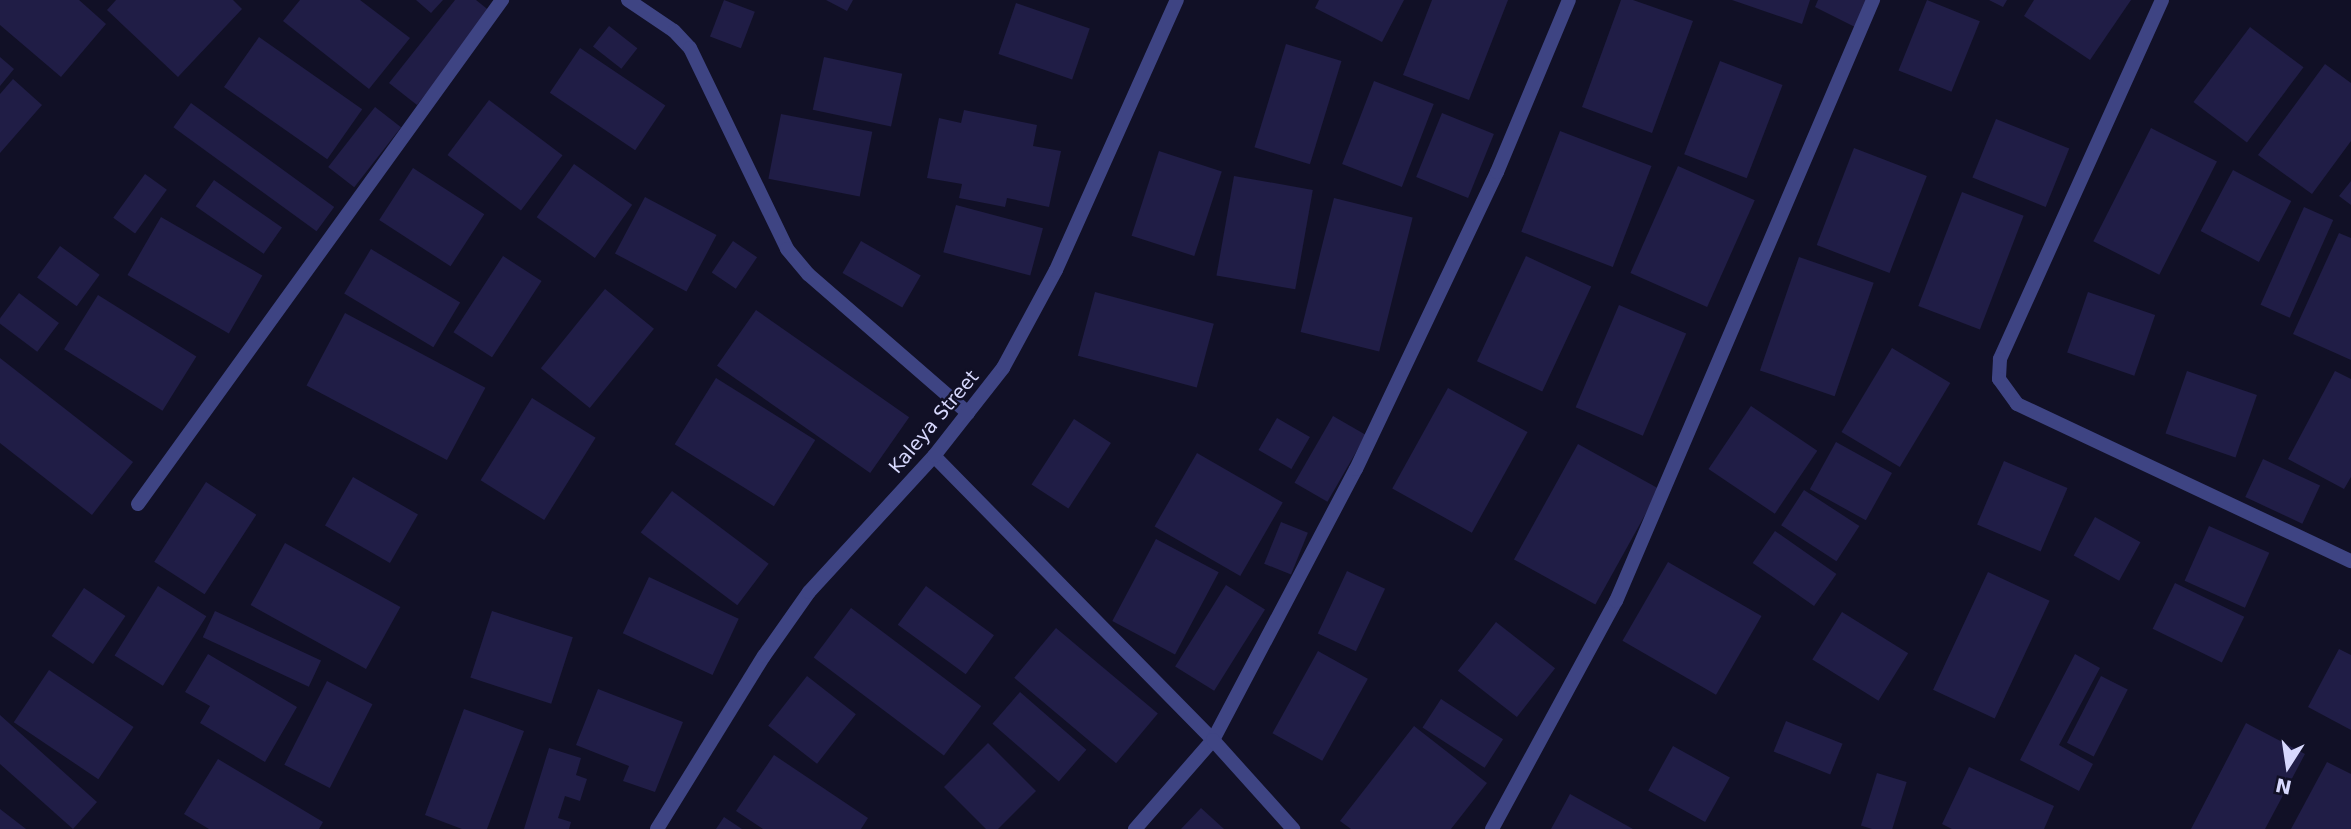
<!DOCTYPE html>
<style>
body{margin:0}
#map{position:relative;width:2351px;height:829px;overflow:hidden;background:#111026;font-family:"DejaVu Sans",sans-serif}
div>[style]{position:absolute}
.building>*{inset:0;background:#201d46;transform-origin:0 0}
.street>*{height:14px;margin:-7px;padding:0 7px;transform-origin:7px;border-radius:7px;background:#3e4483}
span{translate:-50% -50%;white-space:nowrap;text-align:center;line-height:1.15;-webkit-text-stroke:5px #111026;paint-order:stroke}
.street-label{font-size:19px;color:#d7d8fd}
.north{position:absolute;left:2253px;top:731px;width:70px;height:70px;-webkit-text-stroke:5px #111026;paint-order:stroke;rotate:192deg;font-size:19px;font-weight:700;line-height:28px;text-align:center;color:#d7d8fd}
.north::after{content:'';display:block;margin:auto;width:24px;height:32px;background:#d7d8fd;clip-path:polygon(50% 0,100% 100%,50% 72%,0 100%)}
</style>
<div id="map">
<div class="building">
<i style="clip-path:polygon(0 0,79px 0,106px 24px,61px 77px,0 25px)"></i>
<i style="clip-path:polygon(116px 0,233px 0,242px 9px,178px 77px,107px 10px)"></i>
<i style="clip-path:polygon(300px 0,360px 0,410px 38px,369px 89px,283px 21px)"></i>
<i style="clip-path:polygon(416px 0,443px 0,431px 13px)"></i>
<i style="clip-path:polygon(455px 0,476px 0,491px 12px,417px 105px,389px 83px)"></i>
<i style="left:724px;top:0;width:33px;height:39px;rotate:21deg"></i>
<i style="clip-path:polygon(826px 0,853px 0,847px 11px)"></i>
<i style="clip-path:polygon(1319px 0,1404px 0,1382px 42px,1315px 8px)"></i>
<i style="clip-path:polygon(1432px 0,1508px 0,1469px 100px,1403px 75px)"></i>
<i style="clip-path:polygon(1621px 0,1633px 0,1693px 21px,1652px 133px,1582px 107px)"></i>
<i style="clip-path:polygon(1732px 0,1810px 0,1802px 24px)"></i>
<i style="clip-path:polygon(1818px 0,1869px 0,1855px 27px,1815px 7px)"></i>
<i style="left:1927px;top:0;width:57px;height:76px;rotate:22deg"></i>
<i style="clip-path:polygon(1989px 0,2007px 0,2003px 7px)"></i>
<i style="clip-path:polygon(2034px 0,2131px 0,2090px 60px,2024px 16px)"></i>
<i style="left:1016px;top:3px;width:78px;height:54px;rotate:19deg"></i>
<i style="left:609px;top:26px;width:36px;height:26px;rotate:38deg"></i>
<i style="left:2250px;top:27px;width:67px;height:94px;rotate:37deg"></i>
<i style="left:259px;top:37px;width:126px;height:61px;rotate:35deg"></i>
<i style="left:1286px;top:44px;width:58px;height:108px;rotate:17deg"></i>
<i style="left:580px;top:48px;width:103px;height:54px;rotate:34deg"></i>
<i style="clip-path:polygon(0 57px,14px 69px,0 86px)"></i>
<i style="left:824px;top:57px;width:80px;height:54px;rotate:12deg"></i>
<i style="left:1720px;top:61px;width:67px;height:100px;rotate:21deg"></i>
<i style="clip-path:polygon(2325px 64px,2351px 83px,2351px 141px,2312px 194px,2258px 155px)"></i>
<i style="clip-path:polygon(13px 79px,42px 105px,0 153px,0 94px)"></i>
<i style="left:1374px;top:81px;width:64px;height:89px;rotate:21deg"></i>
<i style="left:489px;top:100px;width:92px;height:69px;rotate:37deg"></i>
<i style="left:191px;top:103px;width:177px;height:30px;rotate:36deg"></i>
<i style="left:375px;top:107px;width:33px;height:76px;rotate:38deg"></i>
<i style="clip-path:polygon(964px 110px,1037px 125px,1033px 146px,1061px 151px,1049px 207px,1007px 198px,1005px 207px,959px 198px,962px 184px,927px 178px,939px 118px,961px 123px)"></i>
<i style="left:1442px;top:113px;width:56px;height:69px;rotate:22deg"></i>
<i style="left:781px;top:114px;width:93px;height:66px;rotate:11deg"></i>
<i style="left:1996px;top:119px;width:79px;height:63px;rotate:22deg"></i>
<i style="left:2151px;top:128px;width:74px;height:127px;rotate:27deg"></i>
<i style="left:1560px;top:131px;width:98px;height:108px;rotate:21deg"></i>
<i style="left:1854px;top:148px;width:78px;height:104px;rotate:21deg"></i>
<i style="left:1159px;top:151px;width:66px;height:89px;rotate:18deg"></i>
<i style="left:574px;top:164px;width:71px;height:65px;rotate:35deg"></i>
<i style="left:1678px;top:166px;width:84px;height:117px;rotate:24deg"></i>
<i style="left:413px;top:168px;width:85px;height:62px;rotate:33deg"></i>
<i style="left:2233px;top:170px;width:66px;height:69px;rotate:28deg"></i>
<i style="left:145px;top:174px;width:27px;height:54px;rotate:36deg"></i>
<i style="left:1234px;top:176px;width:80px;height:101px;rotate:10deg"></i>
<i style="left:214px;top:180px;width:83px;height:32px;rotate:35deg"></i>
<i style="clip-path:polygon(2351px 181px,2351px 205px,2339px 196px)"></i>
<i style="left:1962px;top:192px;width:66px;height:122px;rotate:21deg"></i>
<i style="left:645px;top:197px;width:81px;height:64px;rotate:28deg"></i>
<i style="left:1334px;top:198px;width:81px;height:138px;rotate:14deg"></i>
<i style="left:956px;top:205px;width:90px;height:49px;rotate:15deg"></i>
<i style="left:2304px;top:207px;width:32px;height:107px;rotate:24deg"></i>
<i style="left:161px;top:217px;width:117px;height:67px;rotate:30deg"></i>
<i style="clip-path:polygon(2339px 233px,2351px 238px,2351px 360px,2293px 334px)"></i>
<i style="left:733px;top:241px;width:29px;height:38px;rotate:34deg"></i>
<i style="left:861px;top:241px;width:69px;height:37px;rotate:30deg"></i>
<i style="left:60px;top:246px;width:49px;height:39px;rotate:36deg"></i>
<i style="left:371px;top:249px;width:104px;height:52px;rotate:31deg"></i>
<i style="left:503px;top:256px;width:46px;height:91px;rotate:33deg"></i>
<i style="left:1526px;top:256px;width:72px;height:116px;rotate:25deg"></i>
<i style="left:1799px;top:257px;width:79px;height:120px;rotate:19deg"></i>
<i style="left:605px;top:289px;width:63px;height:102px;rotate:39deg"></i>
<i style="left:1095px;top:292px;width:123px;height:66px;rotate:15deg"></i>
<i style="left:2088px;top:292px;width:71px;height:64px;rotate:19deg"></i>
<i style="left:19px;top:293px;width:50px;height:36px;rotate:37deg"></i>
<i style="left:98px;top:295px;width:116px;height:64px;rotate:32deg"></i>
<i style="left:1619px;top:305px;width:73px;height:111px;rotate:23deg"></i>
<i style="left:756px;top:310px;width:187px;height:68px;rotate:35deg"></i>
<i style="left:345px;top:313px;width:159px;height:82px;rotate:28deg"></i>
<i style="left:1892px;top:348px;width:68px;height:98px;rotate:31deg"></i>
<i style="clip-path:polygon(0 358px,133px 462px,92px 515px,0 443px)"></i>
<i style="left:2187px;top:371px;width:74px;height:66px;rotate:19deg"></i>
<i style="clip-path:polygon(2335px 371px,2351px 379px,2351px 477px,2344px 489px,2288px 459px)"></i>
<i style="left:716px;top:378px;width:117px;height:78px;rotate:32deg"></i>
<i style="left:1448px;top:388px;width:91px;height:115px;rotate:29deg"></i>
<i style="left:532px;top:398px;width:75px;height:97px;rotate:32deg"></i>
<i style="left:1751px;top:406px;width:80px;height:76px;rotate:34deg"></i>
<i style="left:1333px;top:416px;width:38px;height:77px;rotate:30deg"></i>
<i style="left:1277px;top:418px;width:38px;height:37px;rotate:30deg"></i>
<i style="left:1074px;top:419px;width:44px;height:78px;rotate:33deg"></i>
<i style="left:1836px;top:442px;width:64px;height:54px;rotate:29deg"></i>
<i style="left:1578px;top:444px;width:93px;height:132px;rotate:29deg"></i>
<i style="left:1197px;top:453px;width:99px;height:85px;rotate:30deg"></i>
<i style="left:2263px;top:459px;width:63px;height:42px;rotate:25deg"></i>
<i style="left:2004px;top:461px;width:69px;height:69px;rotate:23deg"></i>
<i style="left:353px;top:477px;width:75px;height:56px;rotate:30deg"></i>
<i style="left:206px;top:482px;width:60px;height:95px;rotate:33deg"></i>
<i style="left:1804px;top:490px;width:66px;height:42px;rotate:33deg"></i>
<i style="left:672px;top:491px;width:121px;height:52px;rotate:37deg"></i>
<i style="left:2095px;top:517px;width:52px;height:44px;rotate:29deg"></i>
<i style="left:1281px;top:522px;width:29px;height:45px;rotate:22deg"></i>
<i style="left:2209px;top:526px;width:66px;height:60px;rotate:24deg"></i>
<i style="left:1775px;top:531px;width:75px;height:39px;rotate:35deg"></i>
<i style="left:1156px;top:539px;width:71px;height:93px;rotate:28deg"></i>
<i style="left:285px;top:543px;width:132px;height:71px;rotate:29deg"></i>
<i style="left:1668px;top:562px;width:108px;height:91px;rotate:30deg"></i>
<i style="left:1347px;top:571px;width:42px;height:69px;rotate:25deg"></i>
<i style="left:1988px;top:572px;width:68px;height:130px;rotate:25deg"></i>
<i style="left:649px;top:577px;width:99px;height:62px;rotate:25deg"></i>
<i style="left:2175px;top:583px;width:77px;height:51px;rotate:26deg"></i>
<i style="left:1226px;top:585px;width:46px;height:96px;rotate:32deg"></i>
<i style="left:158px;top:586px;width:57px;height:82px;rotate:32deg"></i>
<i style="left:926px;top:586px;width:84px;height:48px;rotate:36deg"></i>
<i style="left:84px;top:588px;width:50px;height:58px;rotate:34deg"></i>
<i style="left:851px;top:608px;width:163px;height:62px;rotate:37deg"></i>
<i style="left:215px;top:611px;width:117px;height:29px;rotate:25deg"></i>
<i style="left:492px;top:611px;width:85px;height:70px;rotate:18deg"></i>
<i style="left:1842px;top:612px;width:78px;height:56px;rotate:32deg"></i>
<i style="left:1496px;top:622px;width:75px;height:62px;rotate:38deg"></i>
<i style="left:1056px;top:628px;width:133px;height:65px;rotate:40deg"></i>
<i style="clip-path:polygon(2339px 649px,2351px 655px,2351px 730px,2308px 707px)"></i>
<i style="left:1318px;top:651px;width:57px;height:94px;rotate:29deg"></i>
<i style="clip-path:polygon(208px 654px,297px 707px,265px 762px,200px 723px,210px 706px,185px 692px)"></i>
<i style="clip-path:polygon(2075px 654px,2100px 668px,2059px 745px,2093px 764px,2079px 791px,2020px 760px)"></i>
<i style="left:49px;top:670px;width:102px;height:63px;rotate:34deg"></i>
<i style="left:807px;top:676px;width:62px;height:63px;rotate:38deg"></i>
<i style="left:2101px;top:676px;width:30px;height:75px;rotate:27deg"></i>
<i style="left:327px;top:681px;width:51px;height:94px;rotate:27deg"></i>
<i style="clip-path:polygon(598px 689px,683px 722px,655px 792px,623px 781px,629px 766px,576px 745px)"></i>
<i style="left:1020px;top:692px;width:88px;height:42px;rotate:41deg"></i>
<i style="left:1441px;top:699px;width:74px;height:34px;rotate:33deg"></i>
<i style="clip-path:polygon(464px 709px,524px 731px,487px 829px,462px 829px,425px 815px)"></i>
<i style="clip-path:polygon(0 715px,97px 802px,73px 829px,0 764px)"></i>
<i style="left:1786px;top:721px;width:61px;height:33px;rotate:22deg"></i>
<i style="clip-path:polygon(2246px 723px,2305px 754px,2265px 829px,2191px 829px)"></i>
<i style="clip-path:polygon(1414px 726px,1487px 783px,1451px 829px,1351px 829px,1340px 821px)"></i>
<i style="clip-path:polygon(988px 743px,1036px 791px,998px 829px,986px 829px,944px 787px)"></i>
<i style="left:1673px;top:746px;width:65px;height:51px;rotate:29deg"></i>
<i style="clip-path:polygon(549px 748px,581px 758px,576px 775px,587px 779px,580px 801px,565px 796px,558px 818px,571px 822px,569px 829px,524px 829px)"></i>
<i style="clip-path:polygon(774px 755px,868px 818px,861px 829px,763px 829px,736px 811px)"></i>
<i style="clip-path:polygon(218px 759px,323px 822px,319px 829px,209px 829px,184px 814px)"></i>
<i style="clip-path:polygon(2327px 762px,2351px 774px,2351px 829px,2291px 829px)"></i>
<i style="clip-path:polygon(1969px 767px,2054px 806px,2044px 829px,1952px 829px,1942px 824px)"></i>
<i style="left:1877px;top:773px;width:31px;height:55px;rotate:17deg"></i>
<i style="clip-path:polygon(1570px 794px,1633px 829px,1551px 829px)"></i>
<i style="clip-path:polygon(1201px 808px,1224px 829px,1181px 829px)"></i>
<i style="clip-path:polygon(0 809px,26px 829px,0 829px)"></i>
<i style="clip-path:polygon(724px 817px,742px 829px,716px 829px)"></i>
</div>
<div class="street">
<i style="left:628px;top:0;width:55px;rotate:34deg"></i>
<i style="left:674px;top:31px;width:23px;rotate:47deg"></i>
<i style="left:690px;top:48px;width:223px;rotate:64.2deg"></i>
<i style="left:787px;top:249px;width:33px;rotate:50deg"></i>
<i style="left:808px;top:274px;width:212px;rotate:41deg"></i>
<i style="left:2162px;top:0;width:394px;rotate:114.3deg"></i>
<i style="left:2000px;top:359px;width:20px;rotate:93deg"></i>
<i style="left:1999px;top:379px;width:31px;rotate:54deg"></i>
<i style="left:2017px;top:404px;width:369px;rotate:25.2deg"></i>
<i style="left:934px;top:456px;width:398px;rotate:45.5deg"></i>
<i style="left:1213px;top:740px;width:306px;rotate:-62.2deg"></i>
<i style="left:1356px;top:469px;width:329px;rotate:-64.6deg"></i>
<i style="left:1497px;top:172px;width:186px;rotate:-67.3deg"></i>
<i style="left:138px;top:504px;width:622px;rotate:-54.16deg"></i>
<i style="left:657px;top:829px;width:203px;rotate:-58.3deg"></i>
<i style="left:764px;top:656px;width:78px;rotate:-54.9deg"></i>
<i style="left:809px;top:592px;width:185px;rotate:-47.4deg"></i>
<i style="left:934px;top:456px;width:112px;rotate:-51.9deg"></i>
<i style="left:1003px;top:368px;width:111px;rotate:-61.6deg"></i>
<i style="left:1056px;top:270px;width:296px;rotate:-65.9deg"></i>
<i style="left:1135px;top:829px;width:118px;rotate:-48.8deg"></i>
<i style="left:1213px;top:740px;width:120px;rotate:48deg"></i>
<i style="left:1492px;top:829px;width:260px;rotate:-61.5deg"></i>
<i style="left:1616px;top:601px;width:654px;rotate:-66.85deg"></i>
</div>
<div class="street-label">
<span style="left:934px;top:422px;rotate:-50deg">Kaleya Street</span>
</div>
<div class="north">N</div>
</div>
